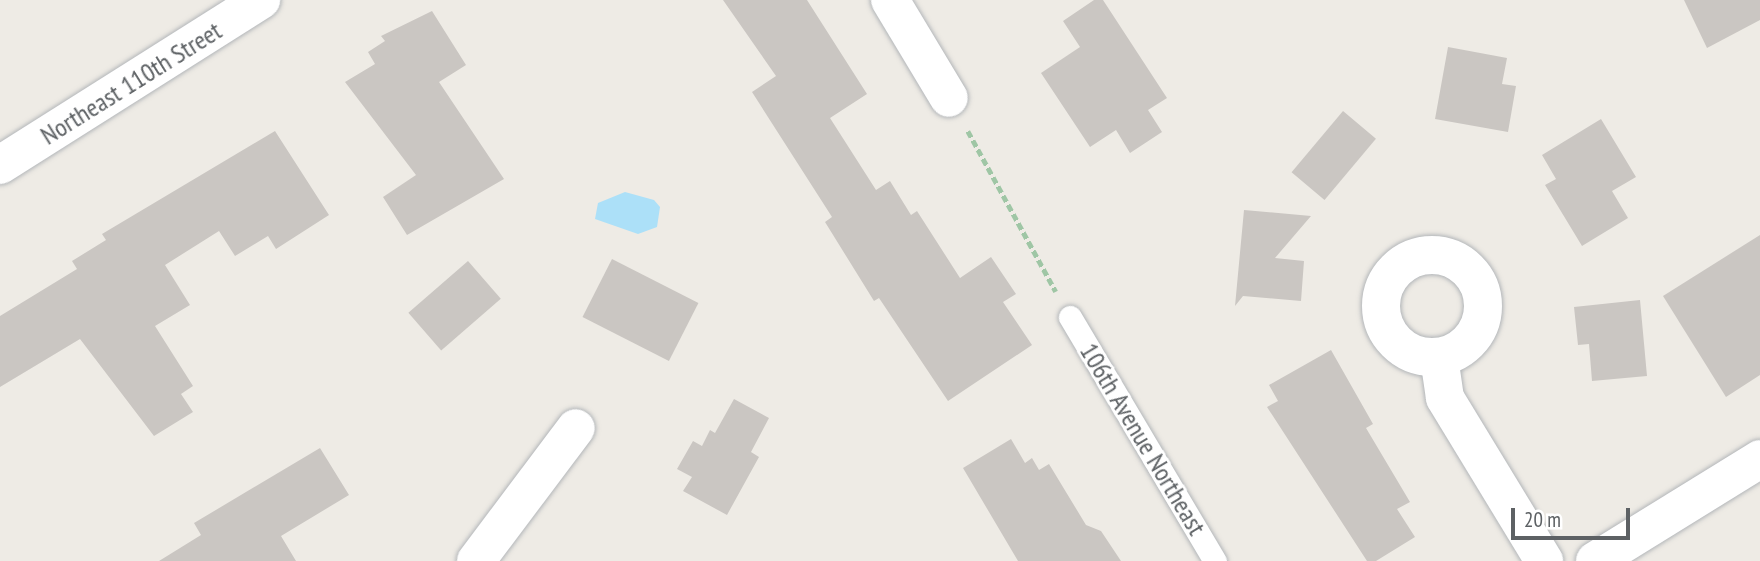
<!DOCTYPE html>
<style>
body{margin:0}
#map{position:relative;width:1760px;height:561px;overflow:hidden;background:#eeebe5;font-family:"PT Sans Narrow",sans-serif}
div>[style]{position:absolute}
.water>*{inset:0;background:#ace0f8}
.building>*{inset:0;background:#cac6c2;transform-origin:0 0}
.path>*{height:4.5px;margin-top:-2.25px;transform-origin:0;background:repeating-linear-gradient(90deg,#9fc6a5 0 7px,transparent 0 10.5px)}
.roads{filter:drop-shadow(0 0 2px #b3b6b9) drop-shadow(0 0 2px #b3b6b9)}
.lane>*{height:23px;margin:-11.5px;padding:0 11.5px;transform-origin:11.5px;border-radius:11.5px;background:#fff}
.street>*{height:38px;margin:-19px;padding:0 19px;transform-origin:19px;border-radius:19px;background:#fff}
.street>.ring{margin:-19px;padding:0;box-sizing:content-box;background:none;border:38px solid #fff;border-radius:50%}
span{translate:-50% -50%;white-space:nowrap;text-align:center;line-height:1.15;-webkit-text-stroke:5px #fff;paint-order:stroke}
.street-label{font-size:26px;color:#5d6164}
.scale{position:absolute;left:1511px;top:508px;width:119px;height:32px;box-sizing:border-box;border:4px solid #5d6164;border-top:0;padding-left:9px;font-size:21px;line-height:24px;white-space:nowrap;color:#5d6164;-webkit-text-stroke:5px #fff;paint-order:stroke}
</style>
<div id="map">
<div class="water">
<i style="clip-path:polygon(625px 192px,654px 200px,660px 207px,657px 227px,638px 234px,595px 219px,598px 203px)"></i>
</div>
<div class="building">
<i style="clip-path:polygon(723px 0,807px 0,867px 94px,830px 118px,876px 190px,890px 181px,911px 215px,917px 211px,960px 278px,991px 257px,1016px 294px,1003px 302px,1032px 345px,948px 401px,879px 298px,874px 301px,825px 222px,832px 217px,752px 92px,776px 76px)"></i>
<i style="clip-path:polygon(1094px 0,1103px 0,1167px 98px,1148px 110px,1162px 132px,1130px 153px,1116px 130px,1090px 147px,1041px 73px,1080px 47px,1063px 21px)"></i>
<i style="clip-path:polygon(1684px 0,1760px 0,1760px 20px,1707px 48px)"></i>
<i style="clip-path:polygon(432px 11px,466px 65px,439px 82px,504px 179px,407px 235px,383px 197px,416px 175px,345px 82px,375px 64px,368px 52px,385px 41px,381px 36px)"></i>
<i style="clip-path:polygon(1448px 47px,1507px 58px,1502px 84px,1516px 86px,1508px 132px,1435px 119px)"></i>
<i style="left:1343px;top:111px;width:43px;height:80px;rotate:40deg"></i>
<i style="clip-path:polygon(1601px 119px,1636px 177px,1612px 191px,1628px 218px,1582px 246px,1545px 185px,1556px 179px,1542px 155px)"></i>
<i style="clip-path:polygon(275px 131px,329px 215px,276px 249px,268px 236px,235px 256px,219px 231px,165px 265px,190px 305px,155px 326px,193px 386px,181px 394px,193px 412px,154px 436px,80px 339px,0 387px,0 316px,77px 269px,72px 261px,106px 240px,102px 234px)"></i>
<i style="clip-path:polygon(1244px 210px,1311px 216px,1275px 258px,1304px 261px,1301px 301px,1243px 296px,1235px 306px)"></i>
<i style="clip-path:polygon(1760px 235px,1760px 375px,1726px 397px,1663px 296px)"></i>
<i style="left:612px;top:259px;width:97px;height:65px;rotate:27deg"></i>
<i style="left:468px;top:261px;width:50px;height:79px;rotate:49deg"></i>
<i style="clip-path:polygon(1640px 300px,1647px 376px,1592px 381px,1589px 344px,1578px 345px,1574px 307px)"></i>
<i style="clip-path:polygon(1331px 350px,1373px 424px,1366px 428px,1410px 502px,1397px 509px,1415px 537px,1376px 561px,1367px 561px,1267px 407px,1278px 401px,1269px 385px)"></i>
<i style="clip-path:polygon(734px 399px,769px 418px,751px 452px,759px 457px,727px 515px,683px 491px,692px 477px,677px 469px,693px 441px,702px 446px,710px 430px,715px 433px)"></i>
<i style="clip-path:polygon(1011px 439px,1025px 463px,1032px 458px,1039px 470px,1049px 464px,1086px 525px,1101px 531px,1121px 561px,1018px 561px,963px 468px)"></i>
<i style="clip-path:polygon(320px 448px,349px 495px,281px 536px,296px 561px,159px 561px,201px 535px,194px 523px)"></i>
</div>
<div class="path">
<i style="left:968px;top:131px;width:183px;rotate:61.3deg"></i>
</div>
<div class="roads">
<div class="lane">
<i style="left:1070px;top:317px;width:284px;rotate:59.3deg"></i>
</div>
<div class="street">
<i style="left:890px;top:0;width:114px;rotate:59deg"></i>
<i style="left:0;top:165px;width:309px;rotate:-32.3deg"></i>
<i class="ring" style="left:1381px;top:255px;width:64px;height:64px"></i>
<i style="left:1439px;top:357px;width:41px;rotate:81.7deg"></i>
<i style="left:1445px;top:398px;width:191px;rotate:58.7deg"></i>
<i style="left:476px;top:561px;width:166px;rotate:-53.1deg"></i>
<i style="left:1595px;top:561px;width:194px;rotate:-31.7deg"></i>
</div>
</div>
<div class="street-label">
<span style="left:131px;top:83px;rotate:-32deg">Northeast 110th Street</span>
<span style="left:1143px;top:439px;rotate:59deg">106th Avenue Northeast</span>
</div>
<div class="scale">20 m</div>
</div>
